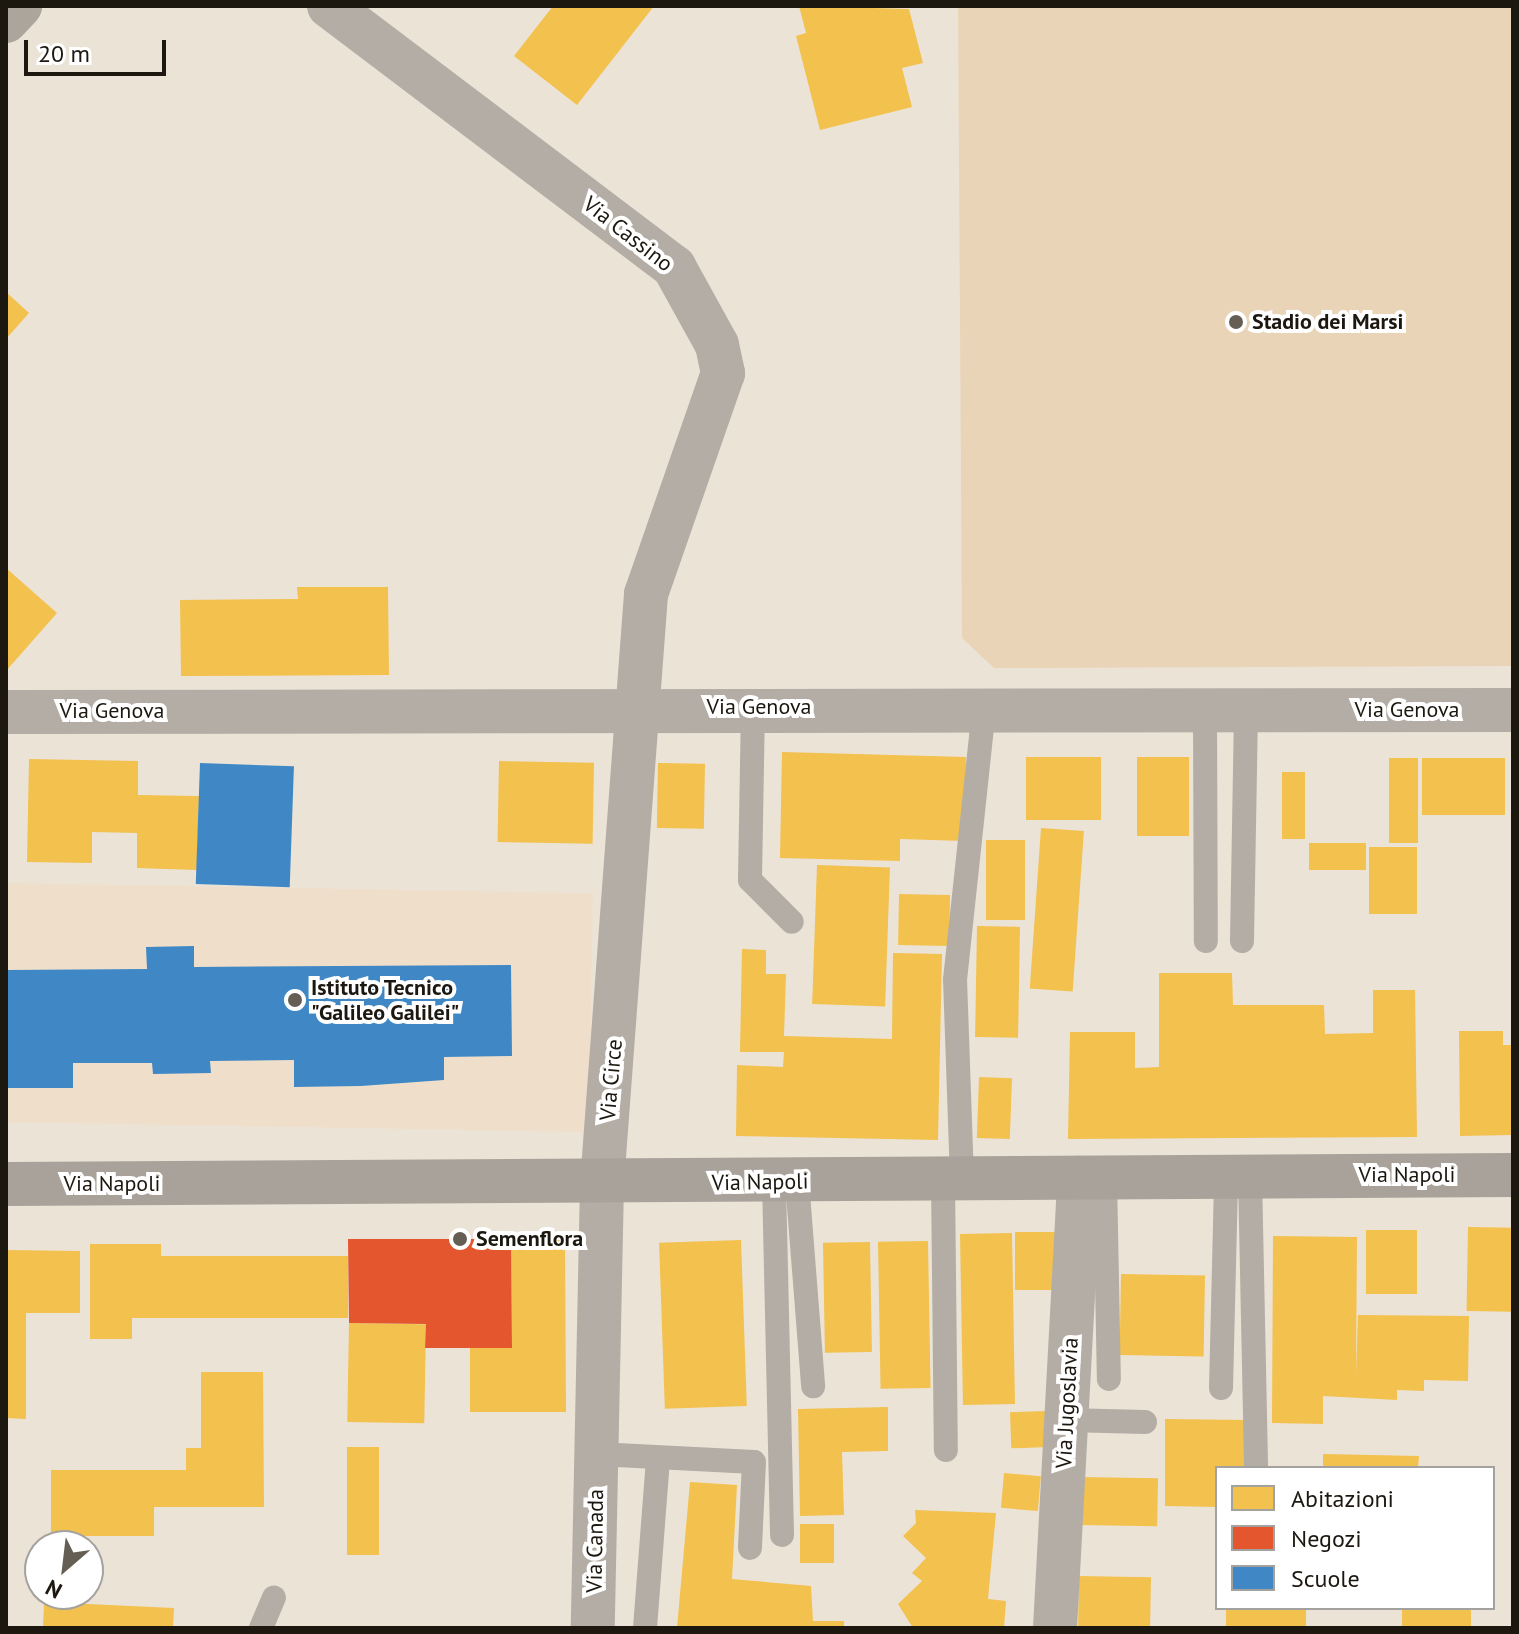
<!DOCTYPE html>
<style>
body{margin:0}
#map{position:relative;width:1519px;height:1634px;overflow:hidden;background:#ece3d7;font-family:"PT Sans",sans-serif}
div>[style]{position:absolute}
.built>*{inset:0;background:#efdfca;transform-origin:0 0}
.green>*{inset:0;background:#ead4b7}
.homes>*{inset:0;background:#f2c14e;transform-origin:0 0}
.shops>*{inset:0;background:#e4572e}
.schools>*{inset:0;background:#3f88c5;transform-origin:0 0}
.service>*{height:24px;margin:-12px;padding:0 12px;transform-origin:12px;border-radius:12px;background:#b4ada6}
.minor>*{height:44px;margin:-22px;padding:0 22px;transform-origin:22px;border-radius:22px;background:#b4ada6}
.secondary>*{height:44px;margin:-22px;padding:0 22px;transform-origin:22px;border-radius:22px;background:#a9a29a}
.primary>*{height:44px;margin:-22px;padding:0 22px;transform-origin:22px;border-radius:22px;background:#aca59b}
.dots>*{width:22px;height:22px;translate:-50% -50%;box-sizing:border-box;border:4px solid #fff;border-radius:50%}
span{translate:-50% -50%;white-space:nowrap;text-align:center;line-height:1.15;-webkit-text-stroke:8px #fff;paint-order:stroke}
.street-label{font-size:22px;color:#1c170f}
.poi-label{font-size:22px;color:#1c170f;font-weight:700}
.left{translate:0 -50%;text-align:left}
.frame{position:absolute;inset:0;border:8px solid #1c170f;pointer-events:none}
.legend{position:absolute;left:1215px;top:1466px;width:280px;height:144px;box-sizing:border-box;background:#fff;border:2px solid #a4a29f;margin:0;padding:10px 14px;list-style:none;font-size:24px;color:#1c170f}
.legend li{display:flex;align-items:center;gap:16px;height:40px}
.legend b{width:40px;border:2px solid #a4a29f}
.north{position:absolute;left:24px;top:1530px;width:80px;height:80px;box-sizing:border-box;background:#fff;border:2px solid #a4a29f;border-radius:50%;rotate:208deg;font-size:22px;font-weight:700;line-height:32px;text-align:center;color:#1c170f}
.north::after{content:'';display:block;margin:auto;width:28px;height:36px;background:#655e55;clip-path:polygon(50% 0,100% 100%,50% 72%,0 100%)}
.scale{position:absolute;left:24px;top:40px;width:142px;height:36px;box-sizing:border-box;border:4px solid #1c170f;border-top:0;padding-left:10px;font-size:24px;line-height:28px;white-space:nowrap;color:#1c170f;-webkit-text-stroke:6px #fff;paint-order:stroke}
</style>
<div id="map">
<div class="built">
<i style="left:6px;top:883px;width:587px;height:239px;rotate:1deg"></i>
</div>
<div class="green">
<i style="clip-path:polygon(958px 6px,1513px 6px,1513px 666px,994px 668px,962px 638px)"></i>
</div>
<div class="homes">
<i style="clip-path:polygon(553px 6px,654px 6px,577px 105px,514px 56px)"></i>
<i style="clip-path:polygon(799px 6px,909px 9px,923px 63px,902px 68px,912px 107px,820px 130px,796px 36px,806px 33px)"></i>
<i style="clip-path:polygon(6px 292px,29px 313px,6px 339px)"></i>
<i style="clip-path:polygon(6px 568px,57px 613px,6px 671px)"></i>
<i style="clip-path:polygon(297px 587px,388px 587px,389px 675px,181px 676px,180px 600px,298px 599px)"></i>
<i style="clip-path:polygon(782px 752px,966px 757px,964px 841px,900px 839px,900px 861px,780px 858px)"></i>
<i style="left:1101px;top:757px;width:63px;height:75px;rotate:90deg"></i>
<i style="left:1137px;top:757px;width:52px;height:79px"></i>
<i style="left:1389px;top:758px;width:29px;height:85px"></i>
<i style="left:1422px;top:758px;width:83px;height:57px"></i>
<i style="clip-path:polygon(29px 759px,138px 761px,138px 795px,199px 796px,197px 870px,137px 868px,137px 833px,92px 832px,92px 863px,27px 862px)"></i>
<i style="left:499px;top:761px;width:95px;height:81px;rotate:1deg"></i>
<i style="left:658px;top:763px;width:47px;height:65px;rotate:1deg"></i>
<i style="left:1282px;top:772px;width:23px;height:67px"></i>
<i style="left:1041px;top:828px;width:43px;height:161px;rotate:4deg"></i>
<i style="left:986px;top:840px;width:39px;height:80px"></i>
<i style="left:1309px;top:843px;width:57px;height:27px"></i>
<i style="left:1369px;top:847px;width:48px;height:67px"></i>
<i style="left:817px;top:865px;width:73px;height:139px;rotate:2deg"></i>
<i style="left:899px;top:894px;width:51px;height:51px;rotate:1deg"></i>
<i style="left:977px;top:926px;width:43px;height:111px;rotate:1deg"></i>
<i style="clip-path:polygon(742px 949px,766px 950px,766px 974px,786px 974px,784px 1036px,892px 1039px,893px 953px,942px 954px,938px 1140px,736px 1136px,737px 1065px,783px 1067px,784px 1052px,740px 1052px)"></i>
<i style="clip-path:polygon(1159px 973px,1232px 973px,1233px 1005px,1324px 1005px,1325px 1034px,1373px 1033px,1373px 990px,1415px 990px,1417px 1137px,1068px 1139px,1070px 1032px,1135px 1032px,1135px 1068px,1159px 1067px)"></i>
<i style="clip-path:polygon(1459px 1031px,1503px 1031px,1503px 1045px,1513px 1045px,1513px 1135px,1460px 1136px)"></i>
<i style="left:979px;top:1077px;width:33px;height:61px;rotate:2deg"></i>
<i style="left:1468px;top:1227px;width:45px;height:84px;rotate:1deg"></i>
<i style="left:1366px;top:1230px;width:51px;height:64px"></i>
<i style="left:1058px;top:1232px;width:58px;height:43px;rotate:90deg"></i>
<i style="left:1012px;top:1233px;width:171px;height:52px;rotate:89deg"></i>
<i style="clip-path:polygon(1273px 1236px,1357px 1237px,1356px 1374px,1358px 1315px,1469px 1316px,1468px 1381px,1424px 1380px,1424px 1391px,1397px 1390px,1397px 1400px,1323px 1396px,1323px 1424px,1272px 1423px)"></i>
<i style="clip-path:polygon(511px 1239px,565px 1239px,566px 1412px,470px 1412px,470px 1348px,512px 1348px)"></i>
<i style="left:741px;top:1240px;width:166px;height:82px;rotate:88deg"></i>
<i style="left:928px;top:1241px;width:147px;height:50px;rotate:89deg"></i>
<i style="left:870px;top:1242px;width:110px;height:47px;rotate:89deg"></i>
<i style="clip-path:polygon(90px 1244px,161px 1244px,161px 1256px,348px 1256px,348px 1318px,132px 1318px,132px 1339px,90px 1339px)"></i>
<i style="clip-path:polygon(6px 1250px,80px 1251px,80px 1313px,26px 1313px,26px 1419px,6px 1418px)"></i>
<i style="left:1121px;top:1274px;width:84px;height:81px;rotate:1deg"></i>
<i style="left:349px;top:1323px;width:77px;height:99px;rotate:1deg"></i>
<i style="clip-path:polygon(201px 1372px,263px 1372px,264px 1507px,154px 1507px,154px 1536px,51px 1536px,51px 1470px,186px 1470px,186px 1448px,201px 1448px)"></i>
<i style="clip-path:polygon(888px 1407px,888px 1451px,842px 1452px,844px 1515px,800px 1516px,798px 1409px)"></i>
<i style="left:1048px;top:1411px;width:36px;height:38px;rotate:88deg"></i>
<i style="clip-path:polygon(1165px 1419px,1247px 1420px,1246px 1468px,1217px 1468px,1217px 1507px,1165px 1506px)"></i>
<i style="left:347px;top:1447px;width:32px;height:108px"></i>
<i style="clip-path:polygon(1323px 1454px,1419px 1456px,1418px 1468px,1323px 1468px)"></i>
<i style="left:1004px;top:1473px;width:37px;height:35px;rotate:5deg"></i>
<i style="left:1081px;top:1477px;width:77px;height:48px;rotate:1deg"></i>
<i style="clip-path:polygon(690px 1482px,737px 1485px,732px 1579px,811px 1586px,813px 1621px,844px 1621px,844px 1628px,677px 1628px)"></i>
<i style="clip-path:polygon(915px 1510px,996px 1513px,988px 1599px,1006px 1601px,1004px 1628px,913px 1628px,898px 1604px,922px 1581px,912px 1573px,926px 1558px,903px 1536px,916px 1523px)"></i>
<i style="left:834px;top:1524px;width:39px;height:34px;rotate:90deg"></i>
<i style="left:1079px;top:1576px;width:72px;height:52px;rotate:1deg"></i>
<i style="clip-path:polygon(44px 1602px,174px 1608px,173px 1628px,43px 1628px)"></i>
<i style="left:1226px;top:1608px;width:80px;height:20px"></i>
<i style="left:1402px;top:1608px;width:69px;height:20px"></i>
</div>
<div class="shops">
<i style="clip-path:polygon(348px 1239px,511px 1239px,512px 1348px,425px 1348px,426px 1324px,349px 1323px)"></i>
</div>
<div class="schools">
<i style="left:200px;top:763px;width:94px;height:121px;rotate:2deg"></i>
<i style="clip-path:polygon(194px 946px,194px 967px,511px 965px,512px 1056px,444px 1057px,444px 1080px,361px 1086px,294px 1087px,294px 1060px,210px 1061px,211px 1073px,153px 1074px,152px 1063px,73px 1063px,73px 1088px,6px 1088px,6px 970px,147px 969px,146px 947px)"></i>
</div>
<div class="service">
<i style="left:753px;top:707px;width:173px;rotate:91deg"></i>
<i style="left:750px;top:880px;width:59px;rotate:45deg"></i>
<i style="left:1205px;top:709px;width:232px;rotate:89.8deg"></i>
<i style="left:1242px;top:941px;width:232px;rotate:-89deg"></i>
<i style="left:1250px;top:1176px;width:292px;rotate:88.8deg"></i>
<i style="left:1105px;top:1177px;width:202px;rotate:88.9deg"></i>
<i style="left:943px;top:1179px;width:271px;rotate:89.4deg"></i>
<i style="left:962px;top:1179px;width:199px;rotate:-92deg"></i>
<i style="left:955px;top:980px;width:274px;rotate:-83.9deg"></i>
<i style="left:797px;top:1181px;width:206px;rotate:85.5deg"></i>
<i style="left:774px;top:1182px;width:353px;rotate:88.7deg"></i>
<i style="left:1221px;top:1388px;width:211px;rotate:-88.6deg"></i>
<i style="left:1066px;top:1420px;width:79px;rotate:1.5deg"></i>
<i style="left:597px;top:1454px;width:157px;rotate:2.9deg"></i>
<i style="left:754px;top:1462px;width:86px;rotate:92.7deg"></i>
<i style="left:261px;top:1628px;width:33px;rotate:-67deg"></i>
<i style="left:645px;top:1628px;width:169px;rotate:-85.6deg"></i>
</div>
<div class="minor">
<i style="left:329px;top:6px;width:433px;rotate:37.1deg"></i>
<i style="left:674px;top:267px;width:89px;rotate:61.1deg"></i>
<i style="left:717px;top:345px;width:29px;rotate:78deg"></i>
<i style="left:723px;top:373px;width:234px;rotate:109.2deg"></i>
<i style="left:646px;top:594px;width:592px;rotate:94.27deg"></i>
<i style="left:602px;top:1184px;width:444px;rotate:91.2deg"></i>
<i style="left:6px;top:712px;width:1507px;rotate:-0.08deg"></i>
<i style="left:1055px;top:1628px;width:451px;rotate:-86.9deg"></i>
</div>
<div class="secondary">
<i style="left:6px;top:1184px;width:1507px;rotate:-0.34deg"></i>
</div>
<div class="primary">
<i style="left:6px;top:21px;width:21px;rotate:-47deg"></i>
</div>
<div class="dots">
<i style="left:1236px;top:322px;background:#655e55"></i>
<i style="left:295px;top:1000px;background:#655e55"></i>
<i style="left:460px;top:1239px;background:#655e55"></i>
</div>
<div class="street-label">
<span style="left:628px;top:234px;rotate:38deg">Via Cassino</span>
<span style="left:759px;top:707px">Via Genova</span>
<span style="left:1407px;top:710px">Via Genova</span>
<span style="left:112px;top:711px">Via Genova</span>
<span style="left:611px;top:1080px;rotate:-85deg">Via Circe</span>
<span style="left:1407px;top:1175px">Via Napoli</span>
<span style="left:760px;top:1182px;rotate:-1deg">Via Napoli</span>
<span style="left:112px;top:1184px">Via Napoli</span>
<span style="left:1067px;top:1403px;rotate:-87deg">Via Jugoslavia</span>
<span style="left:595px;top:1541px;rotate:-89deg">Via Canada</span>
</div>
<div class="poi-label">
<span class="left" style="left:1252px;top:322px">Stadio dei Marsi</span>
<span class="left" style="left:311px;top:1000px">Istituto Tecnico<br>"Galileo Galilei"</span>
<span class="left" style="left:476px;top:1239px">Semenflora</span>
</div>
<div class="frame"></div>
<ul class="legend">
<li><b style="height:22px;background:#f2c14e"></b>Abitazioni</li>
<li><b style="height:22px;background:#e4572e"></b>Negozi</li>
<li><b style="height:22px;background:#3f88c5"></b>Scuole</li>
</ul>
<div class="north">N</div>
<div class="scale">20 m</div>
</div>
